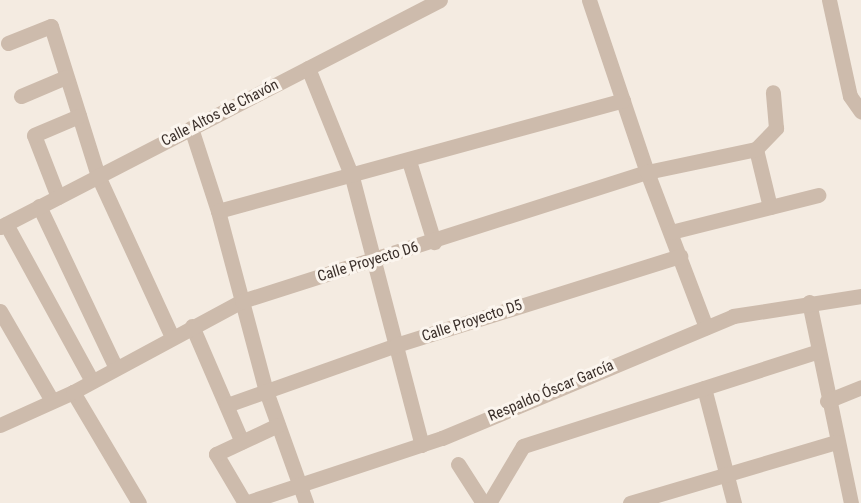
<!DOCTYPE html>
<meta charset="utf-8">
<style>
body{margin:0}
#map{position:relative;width:861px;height:503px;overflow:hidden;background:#f4ebe1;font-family:"Roboto Condensed",sans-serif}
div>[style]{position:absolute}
.minor>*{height:15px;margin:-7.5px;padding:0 7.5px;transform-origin:7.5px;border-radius:7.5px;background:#cdbbac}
span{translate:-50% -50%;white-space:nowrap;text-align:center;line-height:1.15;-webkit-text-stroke:6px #fbf5ee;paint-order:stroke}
.street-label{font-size:15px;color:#3b302b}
</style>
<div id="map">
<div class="minor">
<i style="left:589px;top:0;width:182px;rotate:71.4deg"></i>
<i style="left:647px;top:172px;width:166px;rotate:69.2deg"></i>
<i style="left:829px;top:0;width:98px;rotate:77.7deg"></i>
<i style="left:850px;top:96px;width:19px;rotate:55deg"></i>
<i style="left:8px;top:43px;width:46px;rotate:-21.6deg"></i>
<i style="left:51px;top:26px;width:157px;rotate:72.6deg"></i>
<i style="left:98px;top:176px;width:177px;rotate:65.3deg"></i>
<i style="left:308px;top:68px;width:118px;rotate:68deg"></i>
<i style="left:352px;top:177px;width:277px;rotate:75.4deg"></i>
<i style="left:21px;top:96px;width:49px;rotate:-22.9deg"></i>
<i style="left:191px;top:128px;width:87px;rotate:72deg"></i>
<i style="left:218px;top:211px;width:186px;rotate:75.1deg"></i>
<i style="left:266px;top:391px;width:119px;rotate:70.3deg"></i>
<i style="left:409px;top:161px;width:85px;rotate:72.8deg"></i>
<i style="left:58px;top:197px;width:66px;rotate:-111.2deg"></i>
<i style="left:34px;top:135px;width:49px;rotate:-22.9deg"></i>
<i style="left:39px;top:206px;width:177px;rotate:64.6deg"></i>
<i style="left:770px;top:207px;width:60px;rotate:-103.6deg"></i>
<i style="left:756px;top:149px;width:29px;rotate:-46deg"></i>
<i style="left:776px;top:128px;width:36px;rotate:-95deg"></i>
<i style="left:218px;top:211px;width:420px;rotate:-15.3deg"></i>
<i style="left:6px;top:224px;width:179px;rotate:61.3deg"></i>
<i style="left:0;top:227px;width:495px;rotate:-27.3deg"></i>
<i style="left:671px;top:232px;width:152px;rotate:-14.1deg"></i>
<i style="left:809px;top:302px;width:205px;rotate:78.2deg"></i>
<i style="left:0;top:311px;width:102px;rotate:59.9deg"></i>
<i style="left:192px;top:326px;width:126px;rotate:66.7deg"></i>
<i style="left:704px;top:388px;width:119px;rotate:75.4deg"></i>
<i style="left:73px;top:392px;width:129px;rotate:59.3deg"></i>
<i style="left:827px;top:401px;width:37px;rotate:-22deg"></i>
<i style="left:227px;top:405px;width:179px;rotate:-19.5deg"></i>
<i style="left:396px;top:345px;width:298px;rotate:-17.4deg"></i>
<i style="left:0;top:425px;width:80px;rotate:-24.3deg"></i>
<i style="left:73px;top:392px;width:192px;rotate:-28.3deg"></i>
<i style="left:242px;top:301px;width:425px;rotate:-17.7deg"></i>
<i style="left:647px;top:172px;width:111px;rotate:-11.9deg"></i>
<i style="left:458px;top:464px;width:46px;rotate:57.3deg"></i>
<i style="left:245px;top:503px;width:207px;rotate:-18.3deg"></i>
<i style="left:442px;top:438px;width:316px;rotate:-22.7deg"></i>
<i style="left:733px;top:316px;width:130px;rotate:-8.9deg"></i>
<i style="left:245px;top:503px;width:57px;rotate:-120.6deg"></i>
<i style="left:216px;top:454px;width:68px;rotate:-25.1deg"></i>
<i style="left:489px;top:503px;width:66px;rotate:-59.2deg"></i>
<i style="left:523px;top:446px;width:308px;rotate:-17.8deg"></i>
<i style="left:630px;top:503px;width:215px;rotate:-16.5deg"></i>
</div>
<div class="street-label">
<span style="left:220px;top:113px;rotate:-27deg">Calle Altos de Chavón</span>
<span style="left:368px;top:262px;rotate:-17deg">Calle Proyecto D6</span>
<span style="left:472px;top:321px;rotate:-18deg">Calle Proyecto D5</span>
<span style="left:551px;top:391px;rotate:-23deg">Respaldo Óscar García</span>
</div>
</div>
